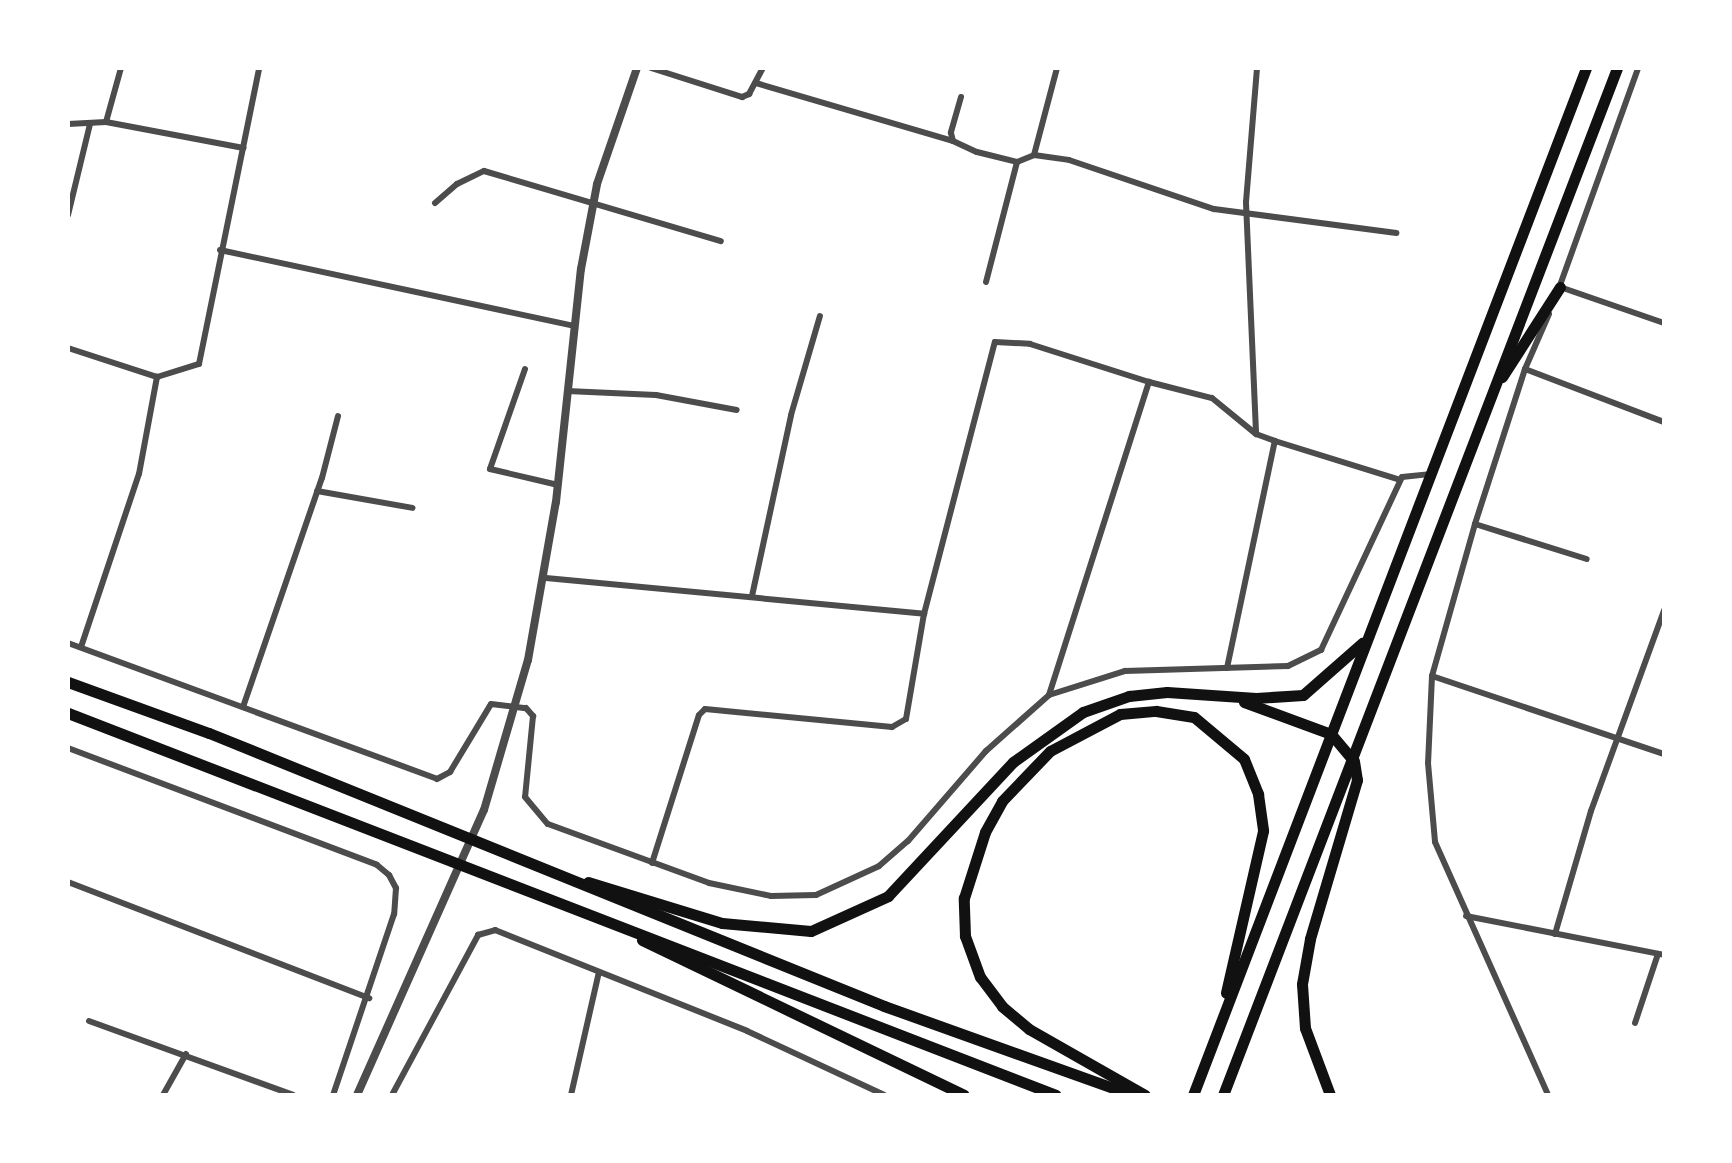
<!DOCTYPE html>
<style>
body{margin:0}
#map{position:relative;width:1732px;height:1163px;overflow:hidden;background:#fff;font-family:Quicksand,sans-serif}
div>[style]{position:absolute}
.minor>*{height:6px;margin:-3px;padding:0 3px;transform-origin:3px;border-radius:3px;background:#4c4c4c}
.tertiary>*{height:8px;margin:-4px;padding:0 4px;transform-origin:4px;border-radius:4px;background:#4c4c4c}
.trunk>*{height:11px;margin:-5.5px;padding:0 5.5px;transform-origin:5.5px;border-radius:5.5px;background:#111}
span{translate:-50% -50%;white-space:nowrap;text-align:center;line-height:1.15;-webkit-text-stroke:8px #fff;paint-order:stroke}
.frame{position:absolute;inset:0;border:70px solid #fff;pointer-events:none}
</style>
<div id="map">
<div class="minor">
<i style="left:651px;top:68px;width:96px;rotate:17.7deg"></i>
<i style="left:742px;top:97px;width:8px;rotate:-23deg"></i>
<i style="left:749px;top:94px;width:30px;rotate:-62deg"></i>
<i style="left:756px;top:83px;width:205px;rotate:16.4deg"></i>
<i style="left:961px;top:97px;width:37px;rotate:106deg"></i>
<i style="left:951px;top:133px;width:8px;rotate:76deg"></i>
<i style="left:953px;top:141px;width:26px;rotate:25deg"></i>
<i style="left:977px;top:152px;width:41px;rotate:14deg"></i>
<i style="left:1017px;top:162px;width:18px;rotate:-22deg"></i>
<i style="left:1034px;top:155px;width:35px;rotate:8deg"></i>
<i style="left:1069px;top:160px;width:153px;rotate:18.7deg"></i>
<i style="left:1214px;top:209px;width:184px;rotate:7.5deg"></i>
<i style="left:106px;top:122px;width:56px;rotate:-74.5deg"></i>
<i style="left:68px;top:124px;width:38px;rotate:-3deg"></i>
<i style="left:106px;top:122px;width:140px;rotate:10.7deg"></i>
<i style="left:1034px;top:155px;width:90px;rotate:-75.2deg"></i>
<i style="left:435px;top:203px;width:29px;rotate:-41deg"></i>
<i style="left:457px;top:184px;width:30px;rotate:-26deg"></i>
<i style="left:484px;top:171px;width:247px;rotate:16.5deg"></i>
<i style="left:68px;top:215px;width:94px;rotate:-76.4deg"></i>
<i style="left:220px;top:250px;width:362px;rotate:12.1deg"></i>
<i style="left:986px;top:282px;width:124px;rotate:-75.5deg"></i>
<i style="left:1560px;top:287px;width:110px;rotate:19.1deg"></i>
<i style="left:1559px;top:288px;width:234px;rotate:-70.2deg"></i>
<i style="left:1549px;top:314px;width:60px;rotate:113.6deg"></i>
<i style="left:1525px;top:369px;width:163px;rotate:107.9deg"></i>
<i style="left:1475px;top:524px;width:117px;rotate:17.4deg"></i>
<i style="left:68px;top:348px;width:94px;rotate:18deg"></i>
<i style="left:157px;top:377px;width:44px;rotate:-17.2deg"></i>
<i style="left:199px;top:364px;width:302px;rotate:-78.5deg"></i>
<i style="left:525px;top:369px;width:106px;rotate:109.3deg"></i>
<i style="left:490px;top:469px;width:70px;rotate:13.2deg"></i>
<i style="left:1525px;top:369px;width:149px;rotate:20.9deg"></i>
<i style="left:567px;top:391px;width:89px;rotate:2.6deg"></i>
<i style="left:656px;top:395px;width:82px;rotate:10.5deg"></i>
<i style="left:1256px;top:432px;width:230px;rotate:-92.5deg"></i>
<i style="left:1246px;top:202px;width:134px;rotate:-85.3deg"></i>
<i style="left:317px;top:491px;width:97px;rotate:10deg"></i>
<i style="left:1475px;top:524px;width:158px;rotate:105.8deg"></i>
<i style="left:1432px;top:676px;width:87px;rotate:92.6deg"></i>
<i style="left:1428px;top:763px;width:79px;rotate:84.9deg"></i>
<i style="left:1435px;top:842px;width:277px;rotate:65.9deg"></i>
<i style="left:546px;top:578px;width:380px;rotate:5.4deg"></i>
<i style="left:752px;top:596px;width:185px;rotate:-77.8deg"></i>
<i style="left:791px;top:415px;width:103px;rotate:-73.7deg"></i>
<i style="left:68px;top:643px;width:393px;rotate:20.2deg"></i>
<i style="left:437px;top:779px;width:15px;rotate:-28deg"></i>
<i style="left:450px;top:772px;width:79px;rotate:-58.9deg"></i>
<i style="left:491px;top:704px;width:35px;rotate:7deg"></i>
<i style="left:526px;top:708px;width:11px;rotate:49deg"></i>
<i style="left:533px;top:716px;width:81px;rotate:95.6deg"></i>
<i style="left:525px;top:797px;width:35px;rotate:50deg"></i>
<i style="left:548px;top:824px;width:171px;rotate:20.1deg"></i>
<i style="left:709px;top:883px;width:63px;rotate:11.8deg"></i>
<i style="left:771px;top:896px;width:45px;rotate:-1.3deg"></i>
<i style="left:816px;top:895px;width:69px;rotate:-24.7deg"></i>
<i style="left:879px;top:866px;width:38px;rotate:-41deg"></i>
<i style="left:908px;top:841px;width:119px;rotate:-49.1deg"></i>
<i style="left:986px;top:751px;width:84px;rotate:-41.6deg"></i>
<i style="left:1049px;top:695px;width:80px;rotate:-17.5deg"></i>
<i style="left:1125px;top:671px;width:163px;rotate:-1.8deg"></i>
<i style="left:1288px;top:666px;width:37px;rotate:-26deg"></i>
<i style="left:1321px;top:650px;width:191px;rotate:-64.9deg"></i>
<i style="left:1402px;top:477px;width:30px;rotate:-6deg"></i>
<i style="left:81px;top:647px;width:182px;rotate:-71.5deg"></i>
<i style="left:139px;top:474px;width:99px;rotate:-79.5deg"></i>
<i style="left:1227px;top:668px;width:232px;rotate:-78.1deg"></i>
<i style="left:1432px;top:676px;width:245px;rotate:18.6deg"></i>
<i style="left:1049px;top:695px;width:329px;rotate:-72.3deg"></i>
<i style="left:1149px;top:382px;width:65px;rotate:14.3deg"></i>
<i style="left:1212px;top:398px;width:57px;rotate:39.3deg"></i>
<i style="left:1256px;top:434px;width:20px;rotate:20deg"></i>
<i style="left:1275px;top:441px;width:131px;rotate:17.3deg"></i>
<i style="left:243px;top:707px;width:242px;rotate:-71deg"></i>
<i style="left:322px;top:478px;width:64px;rotate:-75.5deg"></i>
<i style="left:68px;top:748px;width:330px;rotate:20.7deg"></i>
<i style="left:377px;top:865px;width:16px;rotate:40deg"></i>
<i style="left:389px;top:875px;width:15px;rotate:62deg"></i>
<i style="left:396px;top:888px;width:26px;rotate:94deg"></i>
<i style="left:394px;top:914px;width:191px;rotate:108.6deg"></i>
<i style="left:652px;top:863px;width:155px;rotate:-72.4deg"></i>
<i style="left:699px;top:715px;width:8px;rotate:-45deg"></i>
<i style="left:705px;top:709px;width:188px;rotate:5.5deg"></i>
<i style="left:892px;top:727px;width:16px;rotate:-30deg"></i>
<i style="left:906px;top:719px;width:107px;rotate:-80.3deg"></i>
<i style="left:924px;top:614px;width:281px;rotate:-75.4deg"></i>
<i style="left:995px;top:342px;width:35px;rotate:3deg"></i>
<i style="left:1030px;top:344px;width:125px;rotate:17.7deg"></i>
<i style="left:68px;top:882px;width:323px;rotate:21.1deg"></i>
<i style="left:1466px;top:916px;width:202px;rotate:11.1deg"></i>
<i style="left:1555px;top:934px;width:128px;rotate:-73.7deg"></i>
<i style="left:1591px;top:811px;width:214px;rotate:-70deg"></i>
<i style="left:89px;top:1021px;width:217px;rotate:19.9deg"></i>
<i style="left:1635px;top:1023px;width:73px;rotate:-71.6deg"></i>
<i style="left:163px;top:1095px;width:47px;rotate:-60.7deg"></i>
<i style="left:392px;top:1095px;width:182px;rotate:-61.7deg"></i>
<i style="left:478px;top:935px;width:18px;rotate:-16deg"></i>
<i style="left:495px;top:930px;width:271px;rotate:21.8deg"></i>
<i style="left:747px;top:1031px;width:151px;rotate:25deg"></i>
<i style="left:571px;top:1095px;width:126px;rotate:-77.2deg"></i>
</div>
<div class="tertiary">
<i style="left:357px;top:1095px;width:312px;rotate:-66deg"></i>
<i style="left:484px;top:810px;width:156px;rotate:-73.7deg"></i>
<i style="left:528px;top:660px;width:160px;rotate:-80deg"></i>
<i style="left:556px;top:502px;width:234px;rotate:-83.9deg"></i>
<i style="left:581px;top:269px;width:86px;rotate:-79.3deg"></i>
<i style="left:597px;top:184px;width:123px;rotate:-71deg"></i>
</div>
<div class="trunk">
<i style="left:1502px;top:377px;width:107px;rotate:-57.2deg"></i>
<i style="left:68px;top:682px;width:150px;rotate:19.9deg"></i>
<i style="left:209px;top:733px;width:728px;rotate:22.02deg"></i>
<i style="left:884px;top:1006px;width:263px;rotate:19.7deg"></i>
<i style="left:1244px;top:702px;width:93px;rotate:20.2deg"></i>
<i style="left:1331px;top:734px;width:35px;rotate:50deg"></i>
<i style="left:1354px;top:761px;width:19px;rotate:81deg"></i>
<i style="left:1357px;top:780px;width:166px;rotate:106.5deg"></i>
<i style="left:1310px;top:939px;width:46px;rotate:100.1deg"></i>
<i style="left:1302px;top:984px;width:44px;rotate:86.1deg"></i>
<i style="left:1305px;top:1028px;width:72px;rotate:69.5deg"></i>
<i style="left:68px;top:713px;width:1059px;rotate:21.14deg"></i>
<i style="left:588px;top:882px;width:140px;rotate:17deg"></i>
<i style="left:722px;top:923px;width:89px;rotate:5.1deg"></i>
<i style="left:811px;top:931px;width:85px;rotate:-24.4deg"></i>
<i style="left:888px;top:896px;width:183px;rotate:-47deg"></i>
<i style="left:1013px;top:762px;width:86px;rotate:-35.5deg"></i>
<i style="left:1083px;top:712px;width:49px;rotate:-19.2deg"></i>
<i style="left:1129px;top:696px;width:38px;rotate:-6deg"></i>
<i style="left:1167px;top:692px;width:89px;rotate:3.9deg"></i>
<i style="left:1256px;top:698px;width:47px;rotate:-3.7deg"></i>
<i style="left:1303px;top:695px;width:79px;rotate:-41.4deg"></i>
<i style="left:642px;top:940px;width:357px;rotate:25.7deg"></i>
<i style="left:1145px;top:1095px;width:133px;rotate:-150.4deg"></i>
<i style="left:1029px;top:1029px;width:35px;rotate:-140deg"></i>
<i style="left:1002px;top:1006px;width:36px;rotate:-127deg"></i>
<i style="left:980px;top:977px;width:44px;rotate:-110.1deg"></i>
<i style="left:965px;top:936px;width:38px;rotate:-92deg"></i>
<i style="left:964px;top:898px;width:69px;rotate:-72.3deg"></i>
<i style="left:985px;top:832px;width:35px;rotate:-61deg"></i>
<i style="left:1002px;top:801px;width:69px;rotate:-46.2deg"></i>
<i style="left:1050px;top:751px;width:79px;rotate:-27.9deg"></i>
<i style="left:1120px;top:714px;width:36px;rotate:-5deg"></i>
<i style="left:1156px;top:711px;width:38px;rotate:9deg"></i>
<i style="left:1194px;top:717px;width:65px;rotate:40deg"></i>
<i style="left:1244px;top:759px;width:38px;rotate:68deg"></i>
<i style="left:1258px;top:794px;width:37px;rotate:82deg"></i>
<i style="left:1263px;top:831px;width:166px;rotate:102.9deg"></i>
<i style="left:1193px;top:1095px;width:1100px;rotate:-69.06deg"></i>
<i style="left:1223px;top:1095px;width:1100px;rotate:-69.01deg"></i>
</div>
<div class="frame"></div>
</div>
